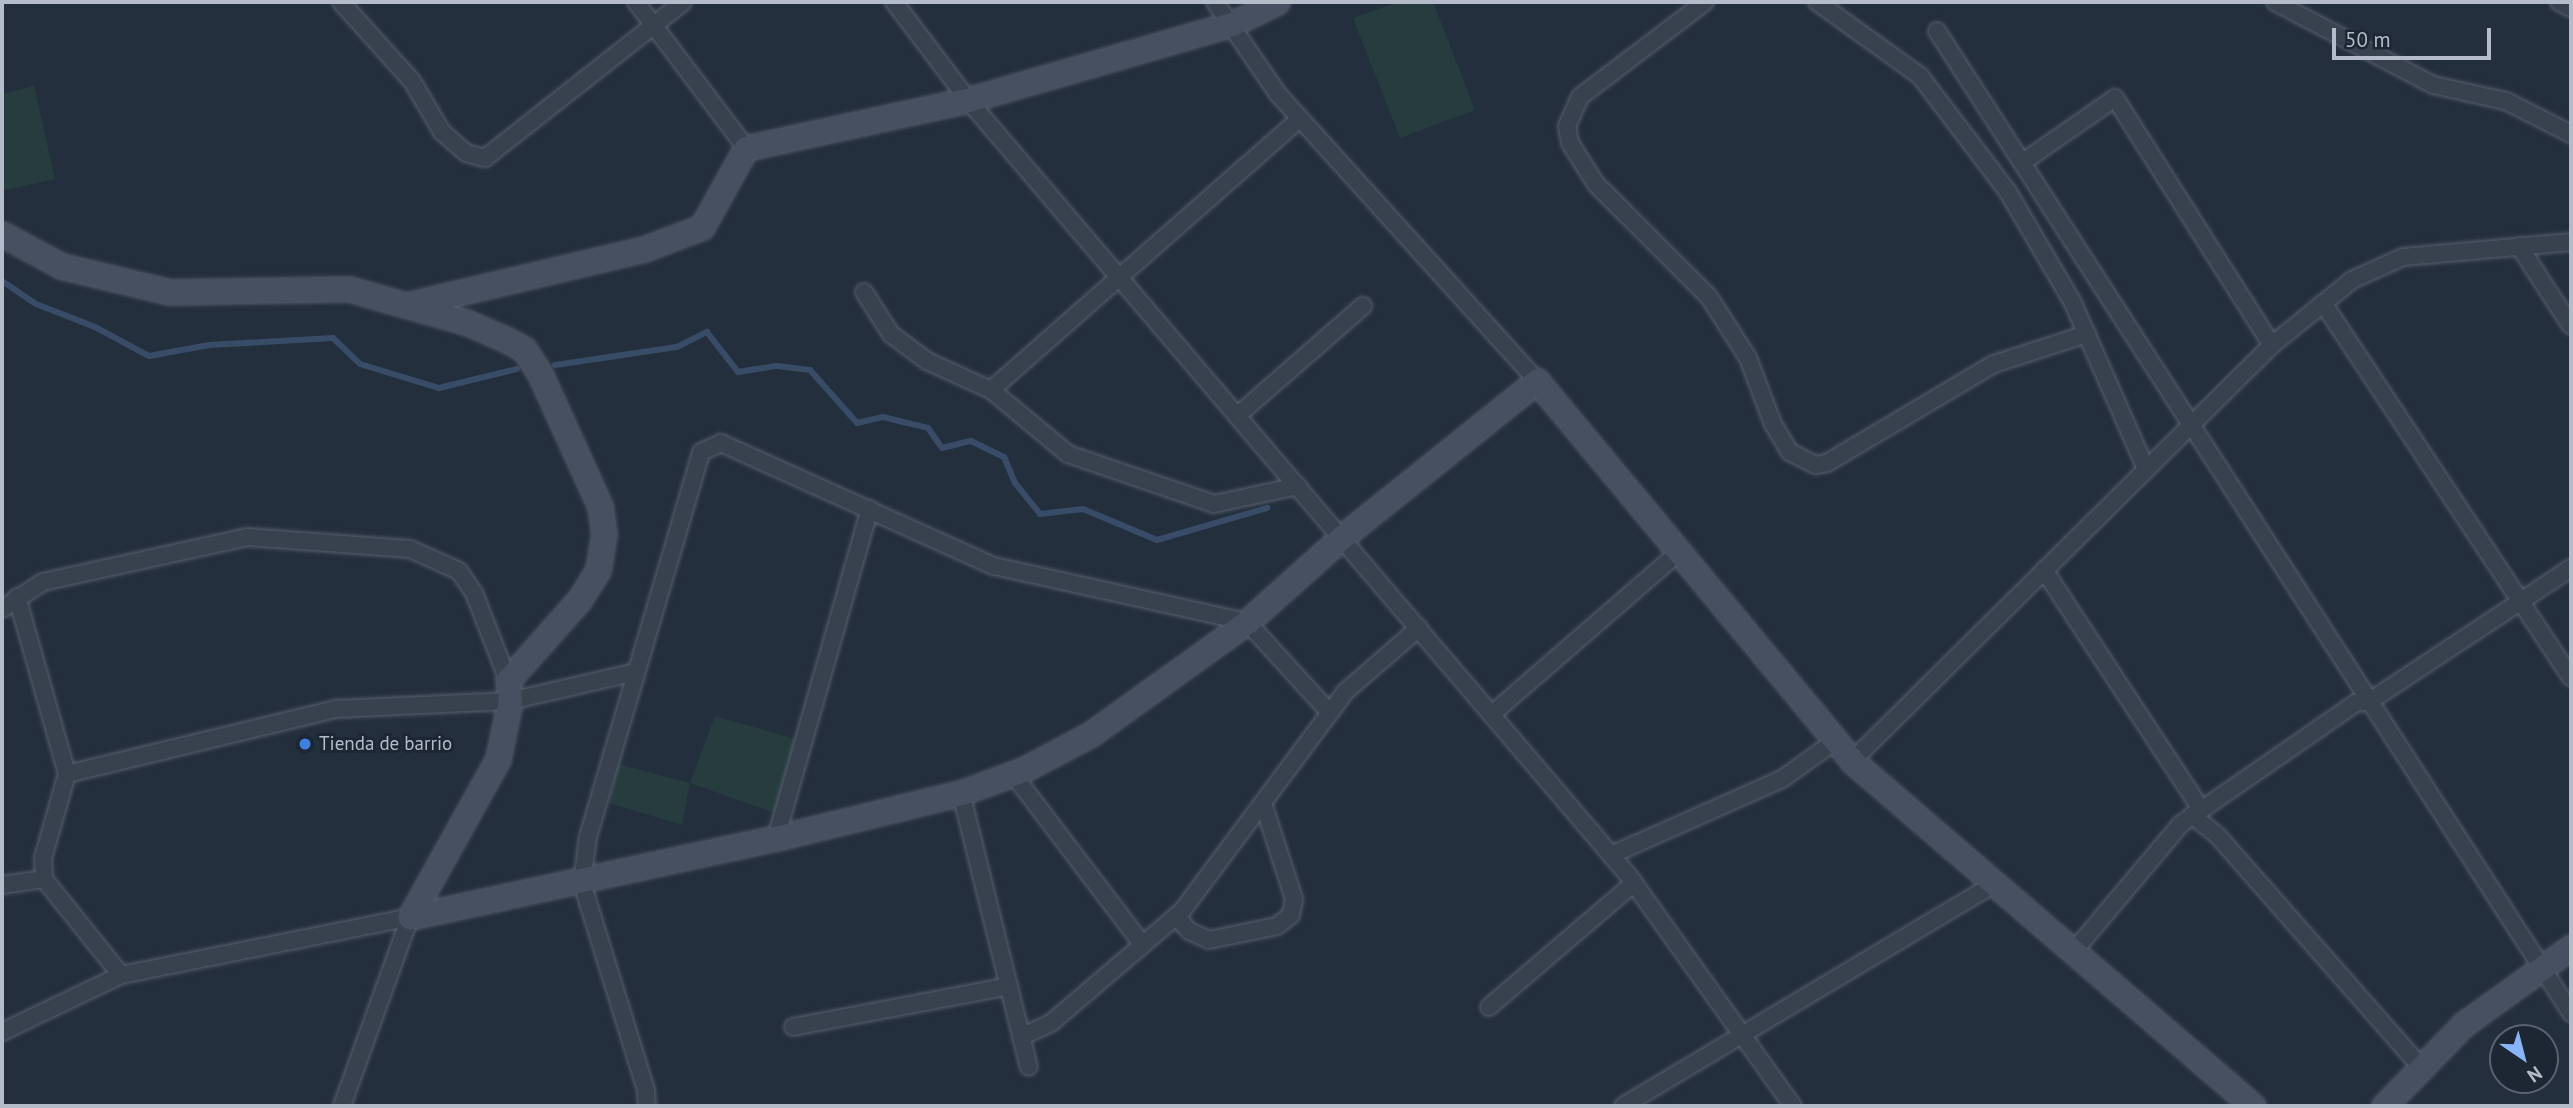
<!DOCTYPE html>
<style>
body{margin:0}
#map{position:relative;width:2573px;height:1108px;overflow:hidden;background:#242f3e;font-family:"PT Sans",sans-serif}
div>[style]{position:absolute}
.green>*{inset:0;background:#263c3f}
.stream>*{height:6px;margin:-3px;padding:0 3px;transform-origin:3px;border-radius:3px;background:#394c67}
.roads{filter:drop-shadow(0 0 2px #565f6c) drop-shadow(0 0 2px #565f6c)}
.street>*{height:16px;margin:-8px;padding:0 8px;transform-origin:8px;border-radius:8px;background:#38414e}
.secondary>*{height:23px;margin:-11.5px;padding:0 11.5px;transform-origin:11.5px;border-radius:11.5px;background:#465061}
.dots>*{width:19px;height:19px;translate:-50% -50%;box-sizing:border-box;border:4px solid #1d2633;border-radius:50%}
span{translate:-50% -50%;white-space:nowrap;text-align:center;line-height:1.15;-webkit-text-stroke:6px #1d2633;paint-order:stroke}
.poi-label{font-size:19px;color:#b4bcc9}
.left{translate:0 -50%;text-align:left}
.frame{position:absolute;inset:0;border:4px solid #b4bcc9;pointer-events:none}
.north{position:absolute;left:2489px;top:1024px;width:70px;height:70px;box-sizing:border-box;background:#1d2633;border:2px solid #59626f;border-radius:50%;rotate:145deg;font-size:19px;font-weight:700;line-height:28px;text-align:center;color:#b4bcc9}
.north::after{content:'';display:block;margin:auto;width:24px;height:32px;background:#8ab4f8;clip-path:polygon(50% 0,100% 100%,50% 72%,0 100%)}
.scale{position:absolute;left:2332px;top:28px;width:159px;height:32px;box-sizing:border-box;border:4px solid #b4bcc9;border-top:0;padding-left:9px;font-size:21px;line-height:24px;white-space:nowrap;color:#b4bcc9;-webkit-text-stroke:5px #1d2633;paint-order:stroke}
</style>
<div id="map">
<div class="green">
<i style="clip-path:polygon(1398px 2px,1433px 2px,1475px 110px,1400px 138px,1353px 18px)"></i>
<i style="clip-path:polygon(34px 86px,55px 179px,2px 191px,2px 94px)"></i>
<i style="clip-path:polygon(715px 716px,795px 739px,775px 813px,690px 783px,682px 825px,609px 803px,618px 764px,690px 783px)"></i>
</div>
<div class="stream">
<i style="left:2px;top:281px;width:41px;rotate:34.1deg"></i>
<i style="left:36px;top:304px;width:63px;rotate:21.3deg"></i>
<i style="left:95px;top:327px;width:61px;rotate:28.2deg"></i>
<i style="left:149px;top:356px;width:61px;rotate:-10.4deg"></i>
<i style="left:209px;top:345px;width:124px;rotate:-3.2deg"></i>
<i style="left:333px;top:338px;width:37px;rotate:44deg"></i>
<i style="left:360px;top:364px;width:83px;rotate:16.9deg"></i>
<i style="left:439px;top:388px;width:80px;rotate:-13.7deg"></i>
<i style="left:555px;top:365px;width:123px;rotate:-8.4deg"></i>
<i style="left:677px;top:347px;width:34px;rotate:-27deg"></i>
<i style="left:707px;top:332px;width:51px;rotate:52.2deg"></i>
<i style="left:738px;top:372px;width:39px;rotate:-9deg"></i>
<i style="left:777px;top:366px;width:33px;rotate:7deg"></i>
<i style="left:810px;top:370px;width:71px;rotate:48.4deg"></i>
<i style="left:857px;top:423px;width:27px;rotate:-13deg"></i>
<i style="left:883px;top:417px;width:46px;rotate:13.7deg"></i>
<i style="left:928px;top:428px;width:24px;rotate:55deg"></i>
<i style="left:942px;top:448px;width:30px;rotate:-14deg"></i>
<i style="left:971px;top:441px;width:37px;rotate:26deg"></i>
<i style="left:1004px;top:457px;width:28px;rotate:67deg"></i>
<i style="left:1015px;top:483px;width:40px;rotate:51deg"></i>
<i style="left:1040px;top:514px;width:43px;rotate:-6.6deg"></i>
<i style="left:1083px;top:509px;width:80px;rotate:22.7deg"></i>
<i style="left:1157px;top:540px;width:115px;rotate:-16.2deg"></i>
</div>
<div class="roads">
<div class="street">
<i style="left:341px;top:2px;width:106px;rotate:48.1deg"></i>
<i style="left:412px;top:81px;width:59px;rotate:59.5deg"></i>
<i style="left:442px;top:132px;width:32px;rotate:41deg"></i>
<i style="left:466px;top:153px;width:20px;rotate:15deg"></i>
<i style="left:485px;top:158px;width:252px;rotate:-38.2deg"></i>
<i style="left:636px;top:2px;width:183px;rotate:53deg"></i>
<i style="left:894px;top:2px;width:123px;rotate:52.9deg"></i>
<i style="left:968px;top:100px;width:1018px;rotate:49.58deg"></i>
<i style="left:1628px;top:875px;width:284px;rotate:54.5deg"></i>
<i style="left:1215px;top:2px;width:112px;rotate:55.6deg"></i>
<i style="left:1278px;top:94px;width:387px;rotate:47.9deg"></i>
<i style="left:1705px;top:2px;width:157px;rotate:142.8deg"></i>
<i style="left:1580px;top:97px;width:32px;rotate:114deg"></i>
<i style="left:1567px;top:126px;width:17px;rotate:80deg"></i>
<i style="left:1570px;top:143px;width:49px;rotate:57.6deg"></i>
<i style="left:1596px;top:184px;width:160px;rotate:45deg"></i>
<i style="left:1709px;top:297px;width:72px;rotate:57.4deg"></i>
<i style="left:1748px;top:358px;width:71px;rotate:69.3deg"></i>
<i style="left:1773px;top:424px;width:33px;rotate:59deg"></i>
<i style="left:1790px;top:452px;width:29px;rotate:27deg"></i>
<i style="left:1816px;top:465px;width:11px;rotate:-10deg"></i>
<i style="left:1827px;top:463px;width:194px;rotate:-30.7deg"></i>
<i style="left:1994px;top:364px;width:98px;rotate:-17.9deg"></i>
<i style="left:1817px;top:2px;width:127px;rotate:35.7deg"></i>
<i style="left:1920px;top:76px;width:146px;rotate:52.8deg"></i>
<i style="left:2008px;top:192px;width:126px;rotate:59.6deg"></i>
<i style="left:2072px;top:301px;width:184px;rotate:66.2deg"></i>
<i style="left:2275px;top:2px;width:178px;rotate:27.7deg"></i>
<i style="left:2433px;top:85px;width:75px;rotate:12.4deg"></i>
<i style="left:2506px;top:101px;width:73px;rotate:26.9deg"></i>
<i style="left:2559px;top:2px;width:13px;rotate:27deg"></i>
<i style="left:1937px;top:31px;width:1169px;rotate:57.15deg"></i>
<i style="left:2023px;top:162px;width:112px;rotate:-34.8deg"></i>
<i style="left:2115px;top:98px;width:293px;rotate:57.6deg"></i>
<i style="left:2519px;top:246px;width:95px;rotate:57deg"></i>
<i style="left:864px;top:292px;width:50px;rotate:57.3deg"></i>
<i style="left:891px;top:334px;width:45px;rotate:36.9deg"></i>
<i style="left:927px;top:361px;width:70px;rotate:24.4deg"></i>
<i style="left:991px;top:390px;width:100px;rotate:39.7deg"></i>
<i style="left:1068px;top:454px;width:154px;rotate:18.9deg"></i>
<i style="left:1214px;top:504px;width:86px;rotate:-12.1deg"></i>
<i style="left:2323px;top:303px;width:449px;rotate:56.5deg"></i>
<i style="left:991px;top:390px;width:411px;rotate:-41.3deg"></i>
<i style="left:1238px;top:415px;width:166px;rotate:-41.1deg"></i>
<i style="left:2044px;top:570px;width:286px;rotate:56.7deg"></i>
<i style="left:17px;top:597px;width:184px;rotate:74.2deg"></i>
<i style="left:67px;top:774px;width:87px;rotate:105.9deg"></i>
<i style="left:43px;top:858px;width:21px;rotate:87deg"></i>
<i style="left:44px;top:879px;width:123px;rotate:51.3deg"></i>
<i style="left:2px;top:609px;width:49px;rotate:-33.4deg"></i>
<i style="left:43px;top:582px;width:209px;rotate:-12.4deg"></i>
<i style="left:247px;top:537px;width:163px;rotate:4.2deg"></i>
<i style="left:410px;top:549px;width:54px;rotate:24.2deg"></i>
<i style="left:459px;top:571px;width:27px;rotate:56deg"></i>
<i style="left:474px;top:593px;width:93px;rotate:68.7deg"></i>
<i style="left:1492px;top:714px;width:247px;rotate:-40.9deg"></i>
<i style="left:1852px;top:761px;width:591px;rotate:-44.73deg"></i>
<i style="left:2272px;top:345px;width:103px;rotate:-39.1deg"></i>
<i style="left:2352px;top:280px;width:56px;rotate:-24.3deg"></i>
<i style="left:2403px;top:257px;width:169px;rotate:-5.1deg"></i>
<i style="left:67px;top:774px;width:276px;rotate:-13.6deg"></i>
<i style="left:335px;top:709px;width:175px;rotate:-2.6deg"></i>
<i style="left:510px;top:701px;width:129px;rotate:-13deg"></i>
<i style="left:1013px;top:774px;width:213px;rotate:52.8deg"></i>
<i style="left:961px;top:793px;width:282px;rotate:76.1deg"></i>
<i style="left:2192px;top:815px;width:32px;rotate:39deg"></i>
<i style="left:2217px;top:835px;width:308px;rotate:48.7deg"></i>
<i style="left:776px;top:838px;width:342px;rotate:-74.1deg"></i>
<i style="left:1611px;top:855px;width:187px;rotate:-24deg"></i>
<i style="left:1782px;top:779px;width:65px;rotate:-35.6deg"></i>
<i style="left:2px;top:885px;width:42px;rotate:-8.1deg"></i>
<i style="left:1176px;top:916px;width:20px;rotate:49deg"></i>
<i style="left:1189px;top:931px;width:22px;rotate:24deg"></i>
<i style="left:1209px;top:940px;width:69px;rotate:-11.6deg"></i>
<i style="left:1277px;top:926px;width:18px;rotate:-38deg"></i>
<i style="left:1291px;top:915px;width:16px;rotate:-79deg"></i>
<i style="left:1294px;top:899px;width:101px;rotate:-107.9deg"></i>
<i style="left:2074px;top:951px;width:166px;rotate:-49.9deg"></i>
<i style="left:2181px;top:824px;width:213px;rotate:-34.7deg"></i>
<i style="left:2356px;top:703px;width:14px;rotate:-8deg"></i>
<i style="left:2370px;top:701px;width:241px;rotate:-33.5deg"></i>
<i style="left:1489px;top:1007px;width:191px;rotate:-40.5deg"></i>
<i style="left:793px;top:1027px;width:220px;rotate:-10.7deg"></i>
<i style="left:2px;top:1032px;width:132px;rotate:-25.6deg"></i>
<i style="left:121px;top:975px;width:295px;rotate:-11.3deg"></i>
<i style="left:1021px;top:1037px;width:33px;rotate:-25deg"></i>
<i style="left:1051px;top:1023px;width:172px;rotate:-40.5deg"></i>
<i style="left:1182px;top:911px;width:273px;rotate:-53.3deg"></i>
<i style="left:1345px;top:692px;width:98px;rotate:-40.9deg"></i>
<i style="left:342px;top:1106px;width:201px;rotate:-70.2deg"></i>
<i style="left:647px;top:1106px;width:16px;rotate:-94deg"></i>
<i style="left:646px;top:1090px;width:217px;rotate:-107.2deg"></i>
<i style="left:582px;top:883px;width:46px;rotate:-82.6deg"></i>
<i style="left:588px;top:837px;width:401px;rotate:-73.6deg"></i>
<i style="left:701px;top:452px;width:22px;rotate:-24deg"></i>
<i style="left:721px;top:443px;width:299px;rotate:24.3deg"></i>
<i style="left:994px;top:566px;width:259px;rotate:12.5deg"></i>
<i style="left:1247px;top:622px;width:123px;rotate:47.6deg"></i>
<i style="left:1623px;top:1106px;width:435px;rotate:-30.9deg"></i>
</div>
<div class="secondary">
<i style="left:2px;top:234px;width:67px;rotate:28.5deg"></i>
<i style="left:61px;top:266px;width:112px;rotate:13.4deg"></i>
<i style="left:170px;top:292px;width:179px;rotate:-1deg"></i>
<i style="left:349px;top:289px;width:122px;rotate:15.8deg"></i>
<i style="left:466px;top:322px;width:43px;rotate:23.6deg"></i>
<i style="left:505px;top:339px;width:21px;rotate:28deg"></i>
<i style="left:524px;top:349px;width:30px;rotate:57deg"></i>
<i style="left:540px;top:374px;width:145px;rotate:65.6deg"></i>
<i style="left:600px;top:506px;width:27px;rotate:82deg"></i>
<i style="left:604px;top:533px;width:37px;rotate:99deg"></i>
<i style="left:598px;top:570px;width:36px;rotate:122deg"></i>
<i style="left:579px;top:600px;width:107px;rotate:131.6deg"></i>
<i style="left:508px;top:680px;width:21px;rotate:85deg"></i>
<i style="left:510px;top:701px;width:59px;rotate:101.7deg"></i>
<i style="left:498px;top:759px;width:181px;rotate:119.1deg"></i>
<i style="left:407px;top:305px;width:244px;rotate:-13.3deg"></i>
<i style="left:644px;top:249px;width:62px;rotate:-20.8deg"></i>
<i style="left:702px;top:227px;width:90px;rotate:-60.9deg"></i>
<i style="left:746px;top:148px;width:227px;rotate:-12.2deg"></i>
<i style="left:968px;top:100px;width:275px;rotate:-16.1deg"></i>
<i style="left:1232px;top:24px;width:50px;rotate:-26.1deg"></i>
<i style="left:410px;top:917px;width:374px;rotate:-12.2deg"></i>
<i style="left:776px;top:838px;width:190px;rotate:-13.7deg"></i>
<i style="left:961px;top:793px;width:66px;rotate:-20.4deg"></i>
<i style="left:1023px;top:770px;width:77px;rotate:-27.9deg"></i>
<i style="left:1091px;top:734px;width:192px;rotate:-35.7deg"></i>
<i style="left:1247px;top:622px;width:127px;rotate:-41.8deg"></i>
<i style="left:1342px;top:537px;width:250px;rotate:-38.7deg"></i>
<i style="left:1537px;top:381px;width:494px;rotate:50.3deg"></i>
<i style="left:1852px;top:761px;width:529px;rotate:40.71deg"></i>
<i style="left:2384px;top:1106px;width:115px;rotate:-45.7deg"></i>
<i style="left:2464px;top:1024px;width:132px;rotate:-35.7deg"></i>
</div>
</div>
<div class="dots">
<i style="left:305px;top:744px;background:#3f7fe0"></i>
</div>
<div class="poi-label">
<span class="left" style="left:319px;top:744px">Tienda de barrio</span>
</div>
<div class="frame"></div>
<div class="north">N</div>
<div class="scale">50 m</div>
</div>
